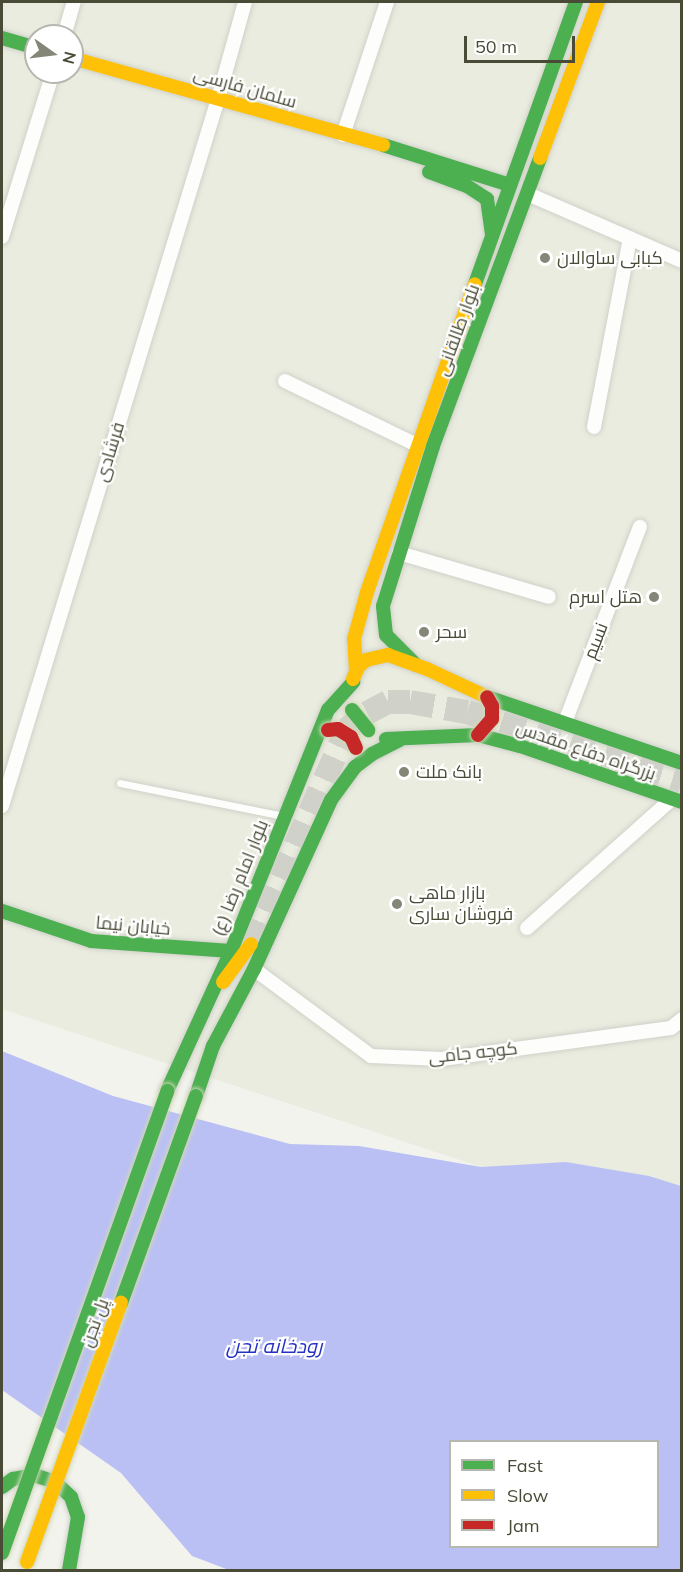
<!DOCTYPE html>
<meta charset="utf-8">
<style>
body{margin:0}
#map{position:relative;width:683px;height:1572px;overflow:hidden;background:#f2f3ed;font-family:Mulish,Cairo,sans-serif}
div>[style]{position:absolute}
.residential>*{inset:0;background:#e9ecde}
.water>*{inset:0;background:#bac0f4}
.highway-tunnel>*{height:24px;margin-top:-12px;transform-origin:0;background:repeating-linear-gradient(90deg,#d0d1c9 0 24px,transparent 0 36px)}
.roads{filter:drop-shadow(0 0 2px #d0d1ca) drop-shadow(0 0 2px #d0d1ca)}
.lane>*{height:7px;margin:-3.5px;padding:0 3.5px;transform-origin:3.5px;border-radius:3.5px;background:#fdfdfc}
.street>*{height:14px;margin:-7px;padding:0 7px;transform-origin:7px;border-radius:7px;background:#fdfdfc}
.fast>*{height:14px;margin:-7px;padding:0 7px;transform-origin:7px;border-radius:7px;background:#4caf50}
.slow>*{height:14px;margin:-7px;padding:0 7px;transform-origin:7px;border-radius:7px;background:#ffc107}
.bridges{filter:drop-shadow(0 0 2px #d1d7b9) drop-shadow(0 0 2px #d1d7b9)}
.fast-bridge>*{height:14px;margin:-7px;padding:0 7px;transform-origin:7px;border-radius:7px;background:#4caf50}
.slow-bridge>*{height:14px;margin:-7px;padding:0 7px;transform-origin:7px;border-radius:7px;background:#ffc107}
.jam-bridge>*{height:14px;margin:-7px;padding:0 7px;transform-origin:7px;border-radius:7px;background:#c62828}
.dots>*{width:16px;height:16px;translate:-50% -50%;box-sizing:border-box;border:3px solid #fff;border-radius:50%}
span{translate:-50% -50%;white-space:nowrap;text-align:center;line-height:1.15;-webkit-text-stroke:4.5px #fff;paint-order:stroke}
.street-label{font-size:18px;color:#494b37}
.poi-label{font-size:18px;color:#494b37}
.left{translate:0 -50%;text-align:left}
.right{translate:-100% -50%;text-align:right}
.water-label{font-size:20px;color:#2431c3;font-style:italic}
.frame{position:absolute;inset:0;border:3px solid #494b37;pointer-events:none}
.legend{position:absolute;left:449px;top:1440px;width:210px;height:108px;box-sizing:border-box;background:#fff;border:2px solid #b6b7af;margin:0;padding:8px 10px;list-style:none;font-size:18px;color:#494b37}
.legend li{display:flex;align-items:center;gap:12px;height:30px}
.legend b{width:30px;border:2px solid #b6b7af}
.north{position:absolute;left:24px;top:24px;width:60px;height:60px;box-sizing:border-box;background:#fff;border:2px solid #b6b7af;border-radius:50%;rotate:104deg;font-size:16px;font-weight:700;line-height:24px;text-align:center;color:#494b37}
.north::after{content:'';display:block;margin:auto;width:21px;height:27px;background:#848677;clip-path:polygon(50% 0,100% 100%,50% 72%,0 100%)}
.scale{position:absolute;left:464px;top:36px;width:111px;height:27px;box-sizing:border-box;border:3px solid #494b37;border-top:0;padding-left:8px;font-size:18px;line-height:21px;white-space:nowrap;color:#494b37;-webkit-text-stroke:4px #fff;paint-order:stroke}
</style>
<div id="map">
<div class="residential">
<i style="clip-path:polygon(evenodd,2px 2px,681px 2px,681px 1195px,481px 1167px,2px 1009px,2px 2px,36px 36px,72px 36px,72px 72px,36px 72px,36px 36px)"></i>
</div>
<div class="water">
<i style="clip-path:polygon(evenodd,2px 1051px,113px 1096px,290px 1144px,359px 1146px,481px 1167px,566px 1162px,649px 1176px,681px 1186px,681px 1570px,229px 1570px,192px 1556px,121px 1473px,2px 1390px,2px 1051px,450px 1442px,658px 1442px,658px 1546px,450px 1546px,450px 1442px)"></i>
</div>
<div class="highway-tunnel">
<i style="left:251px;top:944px;width:235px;rotate:-65.9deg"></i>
<i style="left:347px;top:729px;width:26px;rotate:-39deg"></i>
<i style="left:367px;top:713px;width:24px;rotate:-28deg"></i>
<i style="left:388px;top:702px;width:22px"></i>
<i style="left:410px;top:702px;width:58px;rotate:10deg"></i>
<i style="left:467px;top:712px;width:226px;rotate:17.8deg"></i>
</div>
<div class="roads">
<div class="lane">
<i style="left:120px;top:783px;width:162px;rotate:11.4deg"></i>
</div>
<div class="street">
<i style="left:64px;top:36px;width:35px;rotate:-74deg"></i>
<i style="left:343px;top:135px;width:140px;rotate:-71.7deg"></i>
<i style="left:528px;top:194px;width:168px;rotate:23.5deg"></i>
<i style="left:2px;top:237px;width:173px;rotate:-72.8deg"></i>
<i style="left:285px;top:381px;width:147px;rotate:25.9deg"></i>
<i style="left:594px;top:427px;width:192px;rotate:-79.2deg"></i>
<i style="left:399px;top:553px;width:156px;rotate:16.3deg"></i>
<i style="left:565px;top:722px;width:209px;rotate:-69deg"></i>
<i style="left:2px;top:806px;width:739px;rotate:-73.01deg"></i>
<i style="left:218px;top:99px;width:101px;rotate:-74.4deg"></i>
<i style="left:527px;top:928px;width:194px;rotate:-41.7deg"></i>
<i style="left:254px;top:969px;width:146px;rotate:36.6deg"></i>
<i style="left:371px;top:1056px;width:71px;rotate:2.4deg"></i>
<i style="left:442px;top:1059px;width:231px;rotate:-7.7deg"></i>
<i style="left:671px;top:1028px;width:14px;rotate:-39deg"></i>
</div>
<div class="fast">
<i style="left:2px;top:38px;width:35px;rotate:16deg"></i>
<i style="left:383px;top:145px;width:133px;rotate:17.5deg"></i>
<i style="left:429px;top:172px;width:40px;rotate:20.2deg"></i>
<i style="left:467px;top:186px;width:24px;rotate:33deg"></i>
<i style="left:487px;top:199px;width:37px;rotate:82deg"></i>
<i style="left:475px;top:284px;width:300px;rotate:-70.3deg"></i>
<i style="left:416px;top:665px;width:42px;rotate:-135deg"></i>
<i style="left:386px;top:635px;width:29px;rotate:-96deg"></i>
<i style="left:383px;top:606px;width:168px;rotate:-72.6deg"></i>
<i style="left:433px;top:446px;width:307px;rotate:-69.6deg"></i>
<i style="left:487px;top:697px;width:206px;rotate:18.7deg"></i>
<i style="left:386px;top:739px;width:92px;rotate:-2.5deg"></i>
<i style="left:478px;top:735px;width:43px;rotate:14.7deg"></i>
<i style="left:520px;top:746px;width:171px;rotate:19.1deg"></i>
<i style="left:2px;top:911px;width:94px;rotate:18.6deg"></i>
<i style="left:91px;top:941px;width:140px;rotate:4.1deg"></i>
<i style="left:167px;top:1091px;width:154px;rotate:-65.4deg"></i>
<i style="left:231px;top:951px;width:260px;rotate:-68.1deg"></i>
<i style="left:328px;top:710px;width:38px;rotate:-48deg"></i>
<i style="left:196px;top:1096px;width:53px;rotate:-71.2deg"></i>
<i style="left:213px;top:1046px;width:87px;rotate:-62deg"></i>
<i style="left:254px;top:969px;width:186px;rotate:-65.5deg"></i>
<i style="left:331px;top:800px;width:41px;rotate:-54deg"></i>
<i style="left:355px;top:767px;width:21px;rotate:-37deg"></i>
<i style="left:372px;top:754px;width:31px;rotate:-27deg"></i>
<i style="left:2px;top:1487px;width:14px;rotate:-36deg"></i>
<i style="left:13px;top:1479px;width:21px;rotate:-11deg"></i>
<i style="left:34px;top:1475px;width:22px;rotate:18deg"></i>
<i style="left:55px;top:1482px;width:22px;rotate:43deg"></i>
<i style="left:71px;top:1497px;width:21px;rotate:71deg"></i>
<i style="left:78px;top:1517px;width:54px;rotate:99.6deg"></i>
</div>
<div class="slow">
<i style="left:72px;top:58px;width:323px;rotate:15.6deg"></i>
<i style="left:540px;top:158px;width:166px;rotate:-69.6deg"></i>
<i style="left:356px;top:672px;width:33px;rotate:-93deg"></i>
<i style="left:354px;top:639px;width:49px;rotate:-74.5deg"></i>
<i style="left:367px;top:592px;width:326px;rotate:-70.7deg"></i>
<i style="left:353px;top:679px;width:13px;rotate:-67deg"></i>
<i style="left:358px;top:667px;width:11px;rotate:-41deg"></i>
<i style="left:366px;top:660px;width:23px;rotate:-13deg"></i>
<i style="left:388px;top:655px;width:41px;rotate:19.7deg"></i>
<i style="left:427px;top:669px;width:66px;rotate:25deg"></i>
<i style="left:223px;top:982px;width:47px;rotate:-53.6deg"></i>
</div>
</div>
<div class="bridges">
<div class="fast-bridge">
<i style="left:352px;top:710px;width:26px;rotate:51deg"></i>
<i style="left:121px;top:1303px;width:220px;rotate:-70.1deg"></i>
<i style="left:2px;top:1553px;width:491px;rotate:-70.3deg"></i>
</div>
<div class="slow-bridge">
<i style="left:27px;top:1562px;width:276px;rotate:-70.1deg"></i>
</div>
<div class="jam-bridge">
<i style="left:328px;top:730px;width:10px;rotate:-6deg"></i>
<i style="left:338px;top:729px;width:15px;rotate:32deg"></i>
<i style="left:351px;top:737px;width:12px;rotate:66deg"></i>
<i style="left:478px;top:735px;width:21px;rotate:-49deg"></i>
<i style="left:492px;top:719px;width:13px;rotate:-90deg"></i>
<i style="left:492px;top:706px;width:10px;rotate:-119deg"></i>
</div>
</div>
<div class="dots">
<i style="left:545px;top:258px;background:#848677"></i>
<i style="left:654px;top:597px;background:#848677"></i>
<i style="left:424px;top:632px;background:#848677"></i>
<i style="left:404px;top:772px;background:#848677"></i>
<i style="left:397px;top:904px;background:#848677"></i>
</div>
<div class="street-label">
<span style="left:245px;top:88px;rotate:16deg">سلمان فارسی</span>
<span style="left:458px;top:330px;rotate:-70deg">بلوار طالقانی</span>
<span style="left:110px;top:452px;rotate:-73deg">فرشادی</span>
<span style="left:596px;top:641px;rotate:-69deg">نسیم</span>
<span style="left:586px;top:751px;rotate:19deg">بزرگراه دفاع مقدس</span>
<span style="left:240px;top:878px;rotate:-68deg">بلوار امام رضا (ع)</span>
<span style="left:133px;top:926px;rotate:5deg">خیابان نیما</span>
<span style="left:473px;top:1053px;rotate:-6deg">کوچه جامی</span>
<span style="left:95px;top:1323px;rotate:-70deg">پل تجن</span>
</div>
<div class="poi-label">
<span class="left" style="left:557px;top:258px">کبابی ساوالان</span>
<span class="right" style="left:642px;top:597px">هتل اسرم</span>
<span class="left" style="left:436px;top:632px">سحر</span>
<span class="left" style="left:416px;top:772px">بانک ملت</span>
<span class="left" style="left:409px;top:904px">بازار ماهی<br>فروشان ساری</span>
</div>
<div class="water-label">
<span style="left:274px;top:1345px">رودخانه تجن</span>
</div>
<div class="frame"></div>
<ul class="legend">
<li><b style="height:8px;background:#4caf50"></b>Fast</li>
<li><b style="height:8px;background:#ffc107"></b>Slow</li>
<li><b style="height:8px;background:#c62828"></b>Jam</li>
</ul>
<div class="north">N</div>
<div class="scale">50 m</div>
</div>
